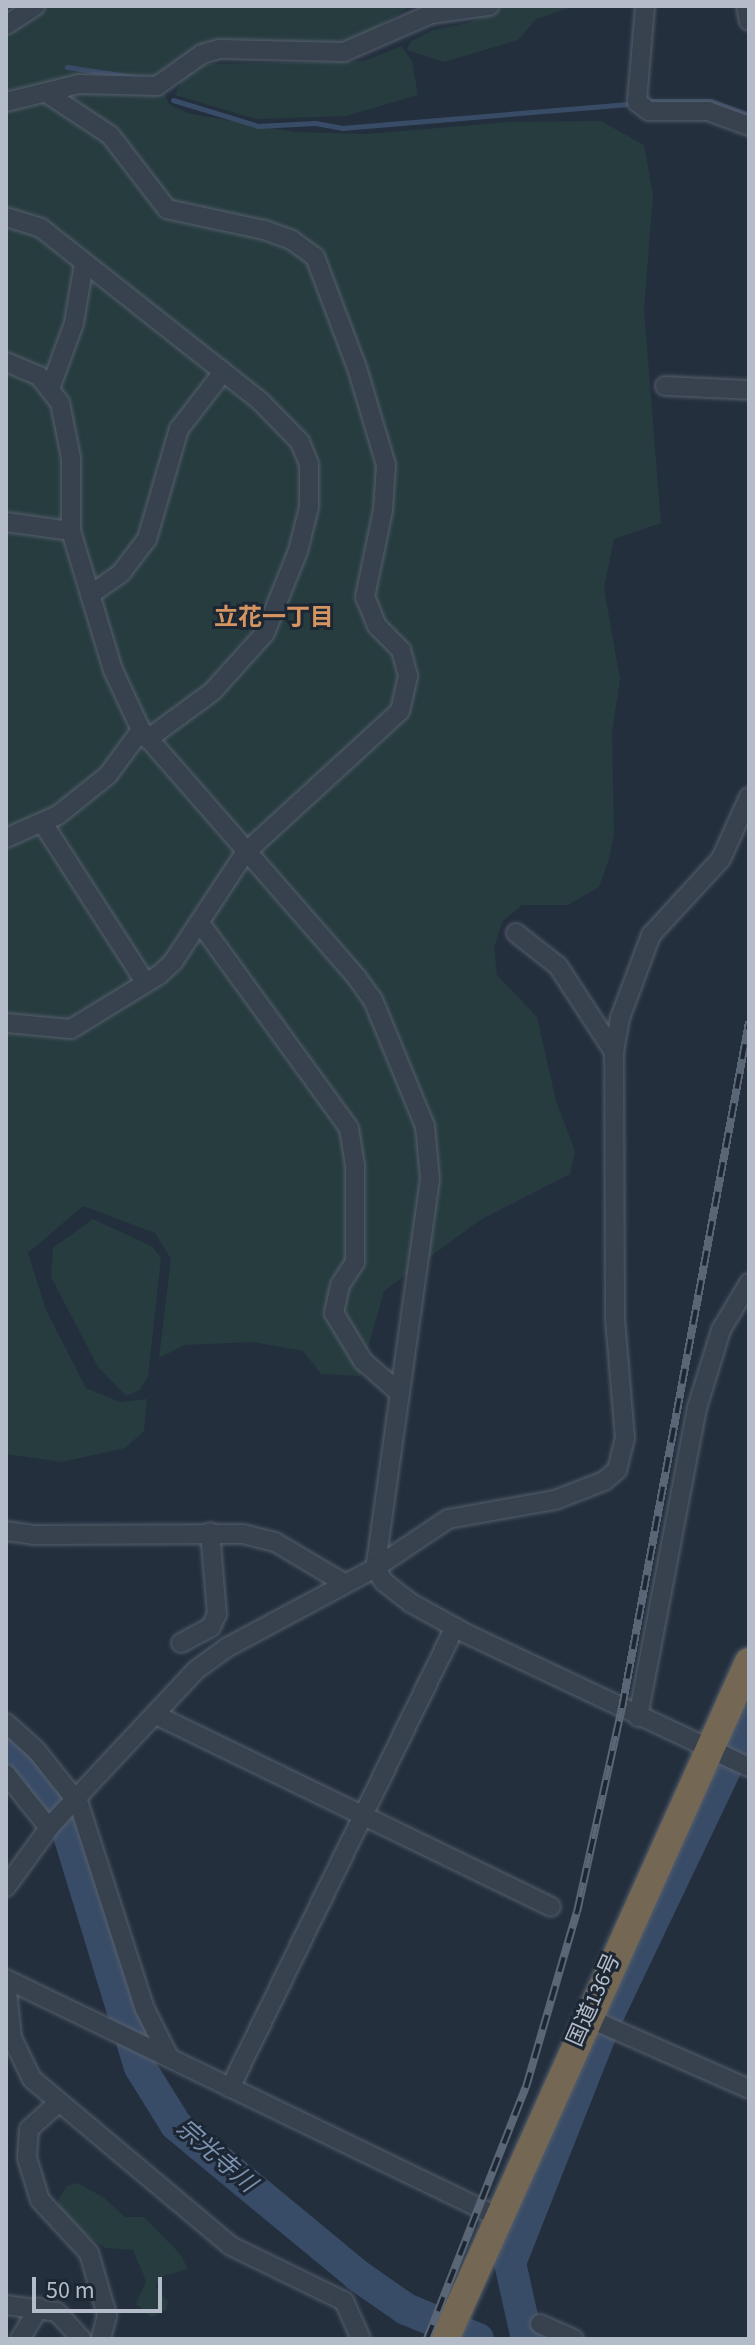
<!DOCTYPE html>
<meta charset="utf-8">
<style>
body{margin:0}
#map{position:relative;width:755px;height:2345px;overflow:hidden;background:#242f3e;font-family:"Source Sans 3","Noto Sans JP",sans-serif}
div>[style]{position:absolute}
.green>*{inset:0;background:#263c3f}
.stream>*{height:5px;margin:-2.5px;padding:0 2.5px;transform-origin:2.5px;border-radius:2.5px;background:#394c67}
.river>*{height:32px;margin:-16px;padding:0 16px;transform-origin:16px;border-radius:16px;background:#394c67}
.roads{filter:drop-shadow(0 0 2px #565f6c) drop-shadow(0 0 2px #565f6c)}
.minor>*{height:18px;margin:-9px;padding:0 9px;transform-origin:9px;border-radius:9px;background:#38414e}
.highway>*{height:28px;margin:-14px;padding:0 14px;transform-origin:14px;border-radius:14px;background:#746855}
.rail>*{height:8px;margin-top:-4px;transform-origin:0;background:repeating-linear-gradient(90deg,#1d2633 0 15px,#5a6575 0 30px);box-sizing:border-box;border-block:2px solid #5a6575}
span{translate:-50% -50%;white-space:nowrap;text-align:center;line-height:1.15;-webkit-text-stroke:6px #1d2633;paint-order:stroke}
.street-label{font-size:22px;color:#b4bcc9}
.neighbourhood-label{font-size:24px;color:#d59563;font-weight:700}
.water-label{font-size:24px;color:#7c92b1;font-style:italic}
.frame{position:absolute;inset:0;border:8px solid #b4bcc9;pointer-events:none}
.scale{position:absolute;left:32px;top:2277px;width:130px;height:36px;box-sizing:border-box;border:4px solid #b4bcc9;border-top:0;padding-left:10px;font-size:24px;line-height:28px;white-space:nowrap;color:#b4bcc9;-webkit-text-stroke:6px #1d2633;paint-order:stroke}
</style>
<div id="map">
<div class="green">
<i style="clip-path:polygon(6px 6px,411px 6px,351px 43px,248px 46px,184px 59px,163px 89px,169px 104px,187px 113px,294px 132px,367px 134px,510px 122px,601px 121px,644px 145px,653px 195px,644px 310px,661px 523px,614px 539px,604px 588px,620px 679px,612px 733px,614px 834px,609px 859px,599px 887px,568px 905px,522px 905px,503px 921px,494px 947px,497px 975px,537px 1017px,556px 1101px,575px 1151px,570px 1174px,480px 1220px,384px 1291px,360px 1376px,321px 1374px,303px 1351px,253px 1342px,185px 1345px,159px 1358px,171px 1259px,155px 1233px,83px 1206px,28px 1253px,46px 1310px,86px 1388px,120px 1402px,147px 1399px,144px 1431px,125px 1448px,62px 1462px,6px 1454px)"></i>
<i style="clip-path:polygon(504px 6px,575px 6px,536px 19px,518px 40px,444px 62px,407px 50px,411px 41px,433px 30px,471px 22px)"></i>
<i style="clip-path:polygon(401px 46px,412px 61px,418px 95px,346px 116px,256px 119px,175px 95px,184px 75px,202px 64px,364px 61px)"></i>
<i style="clip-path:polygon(93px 1219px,153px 1247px,161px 1258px,148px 1376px,140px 1390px,126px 1396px,98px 1367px,51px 1277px,53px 1248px)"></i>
<i style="clip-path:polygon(77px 2183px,103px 2197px,125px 2217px,144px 2217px,181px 2255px,188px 2269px,163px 2276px,155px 2286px,168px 2301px,166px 2310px,151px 2317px,136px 2304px,146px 2281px,133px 2250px,105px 2248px,62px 2218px,58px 2200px,67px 2186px)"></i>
</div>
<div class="stream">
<i style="left:67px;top:67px;width:75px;rotate:8.5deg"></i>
<i style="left:173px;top:100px;width:89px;rotate:17deg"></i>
<i style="left:258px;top:126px;width:57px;rotate:-3deg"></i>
<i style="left:315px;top:123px;width:27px;rotate:10deg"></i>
<i style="left:342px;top:128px;width:285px;rotate:-4.8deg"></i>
<i style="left:650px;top:101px;width:61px"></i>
<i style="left:711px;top:101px;width:40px;rotate:20.2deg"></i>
</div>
<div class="river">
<i style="left:6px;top:1751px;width:19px;rotate:39deg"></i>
<i style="left:21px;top:1763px;width:74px;rotate:53.3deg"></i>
<i style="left:65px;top:1822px;width:256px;rotate:73deg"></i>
<i style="left:140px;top:2067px;width:68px;rotate:58.2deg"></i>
<i style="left:176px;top:2125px;width:235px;rotate:39.6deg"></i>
<i style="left:357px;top:2275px;width:60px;rotate:34.8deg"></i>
<i style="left:406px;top:2309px;width:78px;rotate:22.6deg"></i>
<i style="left:527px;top:2339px;width:78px;rotate:-102.6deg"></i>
<i style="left:510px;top:2263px;width:271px;rotate:-68.4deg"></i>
<i style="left:610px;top:2011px;width:322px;rotate:-64.5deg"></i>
</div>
<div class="roads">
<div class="minor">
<i style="left:645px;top:6px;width:96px;rotate:94.8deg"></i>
<i style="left:637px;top:102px;width:15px;rotate:37deg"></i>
<i style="left:649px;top:111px;width:59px"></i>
<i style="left:708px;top:111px;width:44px;rotate:20.1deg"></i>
<i style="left:746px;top:6px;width:15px;rotate:79deg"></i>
<i style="left:6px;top:25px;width:35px;rotate:-33deg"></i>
<i style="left:6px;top:102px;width:75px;rotate:-13.9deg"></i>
<i style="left:79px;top:84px;width:78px;rotate:1.5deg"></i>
<i style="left:157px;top:86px;width:55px;rotate:-35.4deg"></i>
<i style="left:202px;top:54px;width:19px;rotate:-16deg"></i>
<i style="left:220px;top:49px;width:124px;rotate:1.4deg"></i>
<i style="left:344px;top:52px;width:95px;rotate:-23.6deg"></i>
<i style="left:431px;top:14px;width:59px;rotate:-7.9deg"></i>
<i style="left:6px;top:217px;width:37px;rotate:17deg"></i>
<i style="left:41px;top:228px;width:280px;rotate:38.3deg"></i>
<i style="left:261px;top:402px;width:56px;rotate:45.7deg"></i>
<i style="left:300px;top:442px;width:24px;rotate:68deg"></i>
<i style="left:309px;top:464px;width:43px;rotate:90deg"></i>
<i style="left:309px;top:507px;width:45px;rotate:104deg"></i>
<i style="left:298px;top:551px;width:88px;rotate:111.9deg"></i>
<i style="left:265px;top:633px;width:78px;rotate:131.9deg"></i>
<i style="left:213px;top:691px;width:81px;rotate:143.6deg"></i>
<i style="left:6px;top:362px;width:36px;rotate:23deg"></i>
<i style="left:39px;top:376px;width:34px;rotate:52deg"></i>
<i style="left:60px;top:403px;width:56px;rotate:78.7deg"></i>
<i style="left:71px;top:458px;width:73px;rotate:90deg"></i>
<i style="left:71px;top:531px;width:145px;rotate:73.2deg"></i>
<i style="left:113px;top:670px;width:66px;rotate:65deg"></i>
<i style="left:141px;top:730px;width:329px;rotate:48.9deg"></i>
<i style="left:357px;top:978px;width:27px;rotate:54deg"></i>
<i style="left:373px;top:1000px;width:136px;rotate:67.6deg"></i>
<i style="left:425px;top:1126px;width:53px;rotate:84.6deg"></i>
<i style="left:430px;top:1179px;width:393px;rotate:98deg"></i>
<i style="left:375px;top:1568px;width:17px;rotate:57deg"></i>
<i style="left:384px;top:1582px;width:34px;rotate:38deg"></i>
<i style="left:411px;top:1603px;width:64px;rotate:29deg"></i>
<i style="left:467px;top:1634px;width:312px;rotate:25.3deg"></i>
<i style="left:51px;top:386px;width:67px;rotate:-69.9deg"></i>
<i style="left:74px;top:323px;width:61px;rotate:-80.5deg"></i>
<i style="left:665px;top:386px;width:84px;rotate:2.7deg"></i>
<i style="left:6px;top:522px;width:66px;rotate:7.9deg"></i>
<i style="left:90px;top:595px;width:38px;rotate:-35deg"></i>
<i style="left:121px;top:573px;width:43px;rotate:-52.6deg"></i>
<i style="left:147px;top:539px;width:115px;rotate:-73.8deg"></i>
<i style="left:179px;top:429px;width:72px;rotate:-52.3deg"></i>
<i style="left:44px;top:825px;width:188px;rotate:57.2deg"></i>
<i style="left:6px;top:838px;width:57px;rotate:-23.9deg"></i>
<i style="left:58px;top:815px;width:64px;rotate:-38.7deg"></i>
<i style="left:108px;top:775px;width:56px;rotate:-53.7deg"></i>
<i style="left:200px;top:923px;width:253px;rotate:54deg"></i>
<i style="left:349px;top:1128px;width:37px;rotate:81deg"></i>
<i style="left:355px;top:1165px;width:97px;rotate:90deg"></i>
<i style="left:355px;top:1262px;width:27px;rotate:123deg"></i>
<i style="left:340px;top:1285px;width:29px;rotate:102deg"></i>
<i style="left:334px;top:1313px;width:56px;rotate:58.9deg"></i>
<i style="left:363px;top:1361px;width:49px;rotate:40.9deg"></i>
<i style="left:516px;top:933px;width:53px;rotate:38.2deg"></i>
<i style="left:558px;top:966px;width:103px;rotate:56.9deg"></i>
<i style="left:6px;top:1023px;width:65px;rotate:5.3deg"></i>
<i style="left:71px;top:1029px;width:103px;rotate:-31.5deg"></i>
<i style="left:159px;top:975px;width:19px;rotate:-43deg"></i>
<i style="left:173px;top:962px;width:131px;rotate:-56.6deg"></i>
<i style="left:245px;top:853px;width:210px;rotate:-42.5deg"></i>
<i style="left:400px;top:711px;width:36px;rotate:-77deg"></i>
<i style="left:408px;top:676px;width:27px;rotate:-105deg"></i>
<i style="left:401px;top:650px;width:34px;rotate:-135deg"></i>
<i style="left:377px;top:626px;width:31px;rotate:-112deg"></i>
<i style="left:365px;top:597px;width:89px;rotate:-78.3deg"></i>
<i style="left:383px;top:510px;width:45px;rotate:-86.2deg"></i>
<i style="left:386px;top:465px;width:101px;rotate:-106.6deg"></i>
<i style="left:357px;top:368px;width:119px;rotate:-110.7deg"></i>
<i style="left:315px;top:257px;width:29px;rotate:-144deg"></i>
<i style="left:292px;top:240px;width:30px;rotate:-160deg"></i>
<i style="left:264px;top:230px;width:99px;rotate:-167.8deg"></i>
<i style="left:167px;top:209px;width:93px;rotate:-127.6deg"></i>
<i style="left:110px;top:135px;width:74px;rotate:-146.5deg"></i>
<i style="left:6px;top:1531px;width:28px;rotate:8deg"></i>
<i style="left:34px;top:1535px;width:209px;rotate:-0.3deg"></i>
<i style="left:243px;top:1534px;width:33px;rotate:14deg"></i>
<i style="left:275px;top:1542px;width:78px;rotate:30.8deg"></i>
<i style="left:181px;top:1643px;width:34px;rotate:-28deg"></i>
<i style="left:211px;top:1627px;width:14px;rotate:-65deg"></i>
<i style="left:217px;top:1614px;width:82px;rotate:-94.9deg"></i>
<i style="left:156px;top:1715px;width:439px;rotate:25.9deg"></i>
<i style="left:638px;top:1717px;width:315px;rotate:-79.2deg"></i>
<i style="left:697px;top:1408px;width:82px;rotate:-72.9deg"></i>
<i style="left:721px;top:1330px;width:55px;rotate:-59.2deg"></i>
<i style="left:6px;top:1723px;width:40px;rotate:42deg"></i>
<i style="left:36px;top:1750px;width:69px;rotate:51.5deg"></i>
<i style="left:79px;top:1804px;width:215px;rotate:72.2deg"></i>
<i style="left:145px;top:2009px;width:51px;rotate:63.4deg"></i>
<i style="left:6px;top:1774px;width:69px;rotate:51.5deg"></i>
<i style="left:6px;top:1887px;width:78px;rotate:-53.9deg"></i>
<i style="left:52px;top:1824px;width:211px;rotate:-46.9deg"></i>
<i style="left:196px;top:1670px;width:37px;rotate:-36deg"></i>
<i style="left:226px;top:1648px;width:169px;rotate:-28.2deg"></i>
<i style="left:375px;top:1568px;width:88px;rotate:-33.9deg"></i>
<i style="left:448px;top:1519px;width:109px;rotate:-10.1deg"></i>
<i style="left:555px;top:1500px;width:53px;rotate:-21.2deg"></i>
<i style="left:604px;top:1481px;width:17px;rotate:-40deg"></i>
<i style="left:617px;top:1470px;width:33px;rotate:-76deg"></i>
<i style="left:625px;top:1438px;width:119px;rotate:-94.8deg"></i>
<i style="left:615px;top:1319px;width:267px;rotate:-90.2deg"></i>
<i style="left:614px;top:1052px;width:35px;rotate:-80deg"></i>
<i style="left:620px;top:1018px;width:89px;rotate:-69.5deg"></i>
<i style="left:651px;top:935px;width:103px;rotate:-47.4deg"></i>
<i style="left:721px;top:859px;width:68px;rotate:-65.7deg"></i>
<i style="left:6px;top:1979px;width:544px;rotate:25.81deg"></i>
<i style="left:6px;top:1982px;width:56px;rotate:83.9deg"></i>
<i style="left:12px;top:2038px;width:46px;rotate:64deg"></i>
<i style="left:32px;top:2079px;width:260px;rotate:40deg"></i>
<i style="left:231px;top:2246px;width:126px;rotate:26deg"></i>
<i style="left:344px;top:2301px;width:42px;rotate:65.9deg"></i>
<i style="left:586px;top:2017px;width:178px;rotate:23.8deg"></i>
<i style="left:230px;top:2088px;width:513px;rotate:-63.98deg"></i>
<i style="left:58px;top:2103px;width:39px;rotate:138deg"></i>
<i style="left:29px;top:2129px;width:29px;rotate:94deg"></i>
<i style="left:27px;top:2158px;width:44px;rotate:72.8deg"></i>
<i style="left:40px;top:2200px;width:72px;rotate:47.2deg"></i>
<i style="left:89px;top:2253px;width:65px;rotate:73.8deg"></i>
<i style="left:107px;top:2315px;width:25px;rotate:104deg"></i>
<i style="left:6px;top:2305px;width:51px;rotate:7.8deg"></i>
<i style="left:57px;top:2312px;width:36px;rotate:48deg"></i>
<i style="left:540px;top:2324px;width:37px;rotate:24deg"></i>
<i style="left:20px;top:2339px;width:37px;rotate:-59deg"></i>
</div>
<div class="highway">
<i style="left:445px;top:2339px;width:742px;rotate:-65.82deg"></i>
</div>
</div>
<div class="rail">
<i style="left:427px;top:2339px;width:271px;rotate:-68.6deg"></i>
<i style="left:526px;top:2087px;width:182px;rotate:-73.8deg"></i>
<i style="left:577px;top:1912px;width:209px;rotate:-77.6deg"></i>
<i style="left:622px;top:1708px;width:698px;rotate:-79.51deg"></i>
</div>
<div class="street-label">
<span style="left:594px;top:2000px;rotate:-66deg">国道136号</span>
</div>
<div class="neighbourhood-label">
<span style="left:274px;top:618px">立花一丁目</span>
</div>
<div class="water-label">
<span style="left:216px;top:2156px;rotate:41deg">宗光寺川</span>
</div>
<div class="frame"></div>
<div class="scale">50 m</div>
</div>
